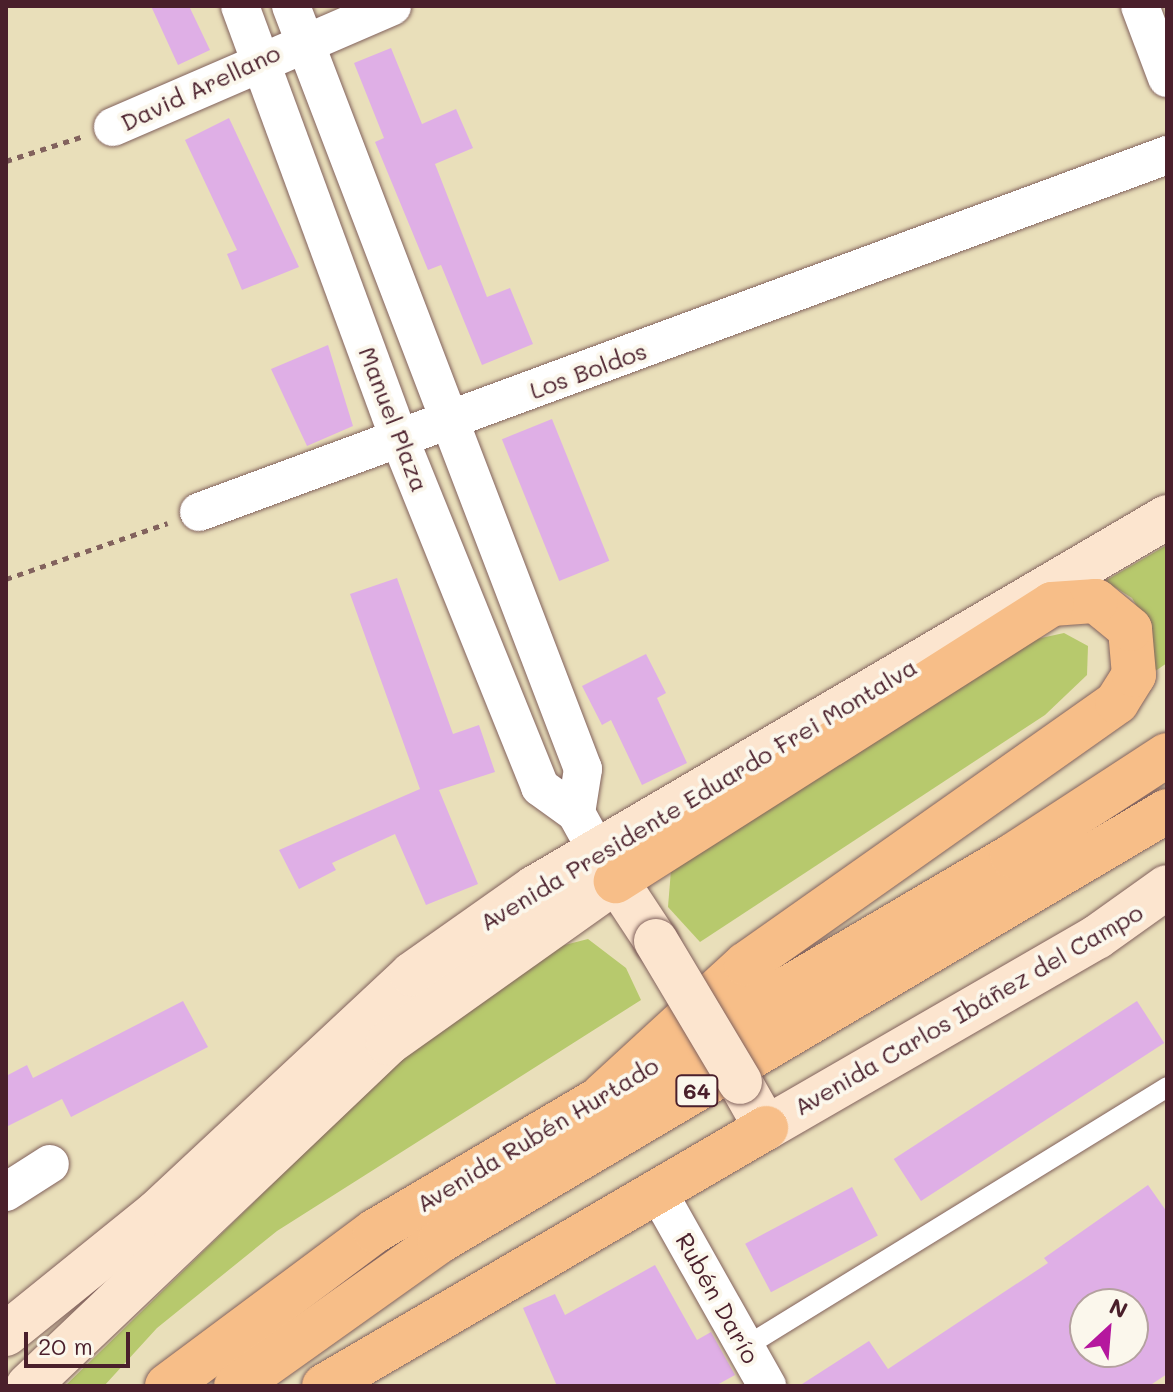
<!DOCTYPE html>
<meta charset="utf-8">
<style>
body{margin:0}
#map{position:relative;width:1173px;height:1392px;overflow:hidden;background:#e9dfba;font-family:Mali,sans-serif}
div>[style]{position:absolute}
.green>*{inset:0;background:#b7c96d}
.building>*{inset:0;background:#dfafe6;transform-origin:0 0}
.path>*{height:5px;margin-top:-2.5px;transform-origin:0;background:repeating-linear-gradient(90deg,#82625d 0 6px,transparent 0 12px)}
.roads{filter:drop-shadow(0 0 2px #82625d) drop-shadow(0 0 2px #82625d)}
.lane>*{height:20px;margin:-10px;padding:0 10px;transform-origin:10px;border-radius:10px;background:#fff}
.street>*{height:38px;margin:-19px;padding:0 19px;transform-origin:19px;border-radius:19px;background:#fff}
.secondary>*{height:44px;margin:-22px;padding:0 22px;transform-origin:22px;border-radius:22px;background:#fce5cf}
.highway>*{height:44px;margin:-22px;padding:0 22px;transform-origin:22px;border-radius:22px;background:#f7be88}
.bridges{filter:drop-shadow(0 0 2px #82625d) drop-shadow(0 0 2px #82625d)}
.secondary-bridge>*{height:44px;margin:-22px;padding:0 22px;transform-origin:22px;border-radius:22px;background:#fce5cf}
span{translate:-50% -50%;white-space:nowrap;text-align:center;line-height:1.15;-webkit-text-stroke:8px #fbf7ec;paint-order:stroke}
.shield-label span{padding:2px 6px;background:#fbf7ec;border:2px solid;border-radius:6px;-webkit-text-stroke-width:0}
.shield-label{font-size:22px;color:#4a1f2b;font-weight:700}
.street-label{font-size:24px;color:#4a1f2b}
.frame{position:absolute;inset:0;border:8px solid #4a1f2b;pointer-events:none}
.north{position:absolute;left:1069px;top:1288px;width:80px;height:80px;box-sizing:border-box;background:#fbf7ec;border:2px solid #b4a19f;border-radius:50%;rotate:26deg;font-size:22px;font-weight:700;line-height:32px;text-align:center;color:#4a1f2b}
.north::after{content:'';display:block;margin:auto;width:28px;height:36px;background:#b5179e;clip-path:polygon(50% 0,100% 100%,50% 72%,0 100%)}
.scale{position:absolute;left:24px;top:1332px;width:106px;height:36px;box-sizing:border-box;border:4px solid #4a1f2b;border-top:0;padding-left:10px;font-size:24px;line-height:28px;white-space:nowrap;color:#4a1f2b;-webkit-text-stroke:6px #fbf7ec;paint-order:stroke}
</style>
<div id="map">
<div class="green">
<i style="clip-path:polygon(1167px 545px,1167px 663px,1151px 674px,1148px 625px,1132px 598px,1105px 581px)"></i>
<i style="clip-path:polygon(1064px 633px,1088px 646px,1087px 675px,1045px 715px,700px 942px,668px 907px,671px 870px,1014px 644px)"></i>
<i style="clip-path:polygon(588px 939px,626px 968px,641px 1000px,277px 1231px,157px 1328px,104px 1386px,65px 1386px,400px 1060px,553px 948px)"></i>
</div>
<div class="building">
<i style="clip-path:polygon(151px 6px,189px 6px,210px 50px,178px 65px)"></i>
<i style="clip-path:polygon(391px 48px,422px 124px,456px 109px,473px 148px,435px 164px,487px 297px,510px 288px,533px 344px,482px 365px,441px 265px,428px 270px,375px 142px,384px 138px,354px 63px)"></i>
<i style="clip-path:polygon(229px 118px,299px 267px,242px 290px,227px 254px,237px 250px,185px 140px)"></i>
<i style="clip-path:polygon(328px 345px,353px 426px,307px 446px,271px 369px)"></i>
<i style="left:552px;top:419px;width:153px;height:54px;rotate:68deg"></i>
<i style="clip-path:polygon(397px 578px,453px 734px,479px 725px,495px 772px,439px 790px,478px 884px,426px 905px,395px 834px,332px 863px,336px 870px,299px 889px,279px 850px,420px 789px,350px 594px)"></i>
<i style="clip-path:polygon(646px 654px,666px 693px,657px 698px,687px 763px,642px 785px,611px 720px,602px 725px,582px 686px)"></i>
<i style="clip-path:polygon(183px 1001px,208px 1047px,71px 1117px,62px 1099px,6px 1127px,6px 1076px,27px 1065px,33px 1078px)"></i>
<i style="left:1137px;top:1001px;width:50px;height:290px;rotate:57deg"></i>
<i style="clip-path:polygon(evenodd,1148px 1185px,1167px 1212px,1167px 1374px,1149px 1386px,799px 1386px,869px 1341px,888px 1369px,1048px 1263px,1044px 1258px,1148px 1185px,1085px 1304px,1133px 1304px,1133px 1352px,1085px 1352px,1085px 1304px)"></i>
<i style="left:852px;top:1187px;width:55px;height:121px;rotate:62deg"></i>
<i style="clip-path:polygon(655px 1265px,697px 1340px,711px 1332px,735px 1375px,715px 1386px,557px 1386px,523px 1308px,555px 1294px,565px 1315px)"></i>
</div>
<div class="path">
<i style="left:6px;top:161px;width:79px;rotate:-17.7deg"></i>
<i style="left:6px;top:579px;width:171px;rotate:-19.1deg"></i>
</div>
<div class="roads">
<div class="lane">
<i style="left:745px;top:1347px;width:496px;rotate:-31.6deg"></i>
</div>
<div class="street">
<i style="left:240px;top:6px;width:463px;rotate:69.8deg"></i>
<i style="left:400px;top:440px;width:374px;rotate:68deg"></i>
<i style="left:540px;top:787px;width:44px;rotate:35.8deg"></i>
<i style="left:576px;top:813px;width:43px;rotate:61.1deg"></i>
<i style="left:291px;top:6px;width:817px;rotate:69.06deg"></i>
<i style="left:583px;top:769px;width:45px;rotate:99deg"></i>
<i style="left:1140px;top:6px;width:77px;rotate:69.4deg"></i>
<i style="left:113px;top:127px;width:304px;rotate:-23.4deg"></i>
<i style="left:199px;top:512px;width:1032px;rotate:-20.24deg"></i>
<i style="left:6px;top:1192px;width:52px;rotate:-32.5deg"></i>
<i style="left:668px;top:1210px;width:202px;rotate:60.6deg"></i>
</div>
<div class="secondary">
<i style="left:600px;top:856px;width:102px;rotate:56.6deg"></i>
<i style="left:740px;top:1082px;width:53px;rotate:60.5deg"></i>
<i style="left:766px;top:1128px;width:382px;rotate:-30deg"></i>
<i style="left:1097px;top:937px;width:86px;rotate:-35.5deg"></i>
<i style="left:6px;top:1334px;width:194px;rotate:-38.9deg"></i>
<i style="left:157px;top:1212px;width:349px;rotate:-43deg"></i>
<i style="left:412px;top:974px;width:149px;rotate:-35.2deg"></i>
<i style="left:534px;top:888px;width:734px;rotate:-30.37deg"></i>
<i style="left:28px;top:1386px;width:497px;rotate:-43.6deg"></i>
<i style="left:388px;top:1043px;width:280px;rotate:-35.4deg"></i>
</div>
<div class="highway">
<i style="left:603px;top:1095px;width:194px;rotate:-42.5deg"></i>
<i style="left:746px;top:964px;width:454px;rotate:-35.2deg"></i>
<i style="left:1117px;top:702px;width:32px;rotate:-58deg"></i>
<i style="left:1134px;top:675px;width:46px;rotate:-95deg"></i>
<i style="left:1130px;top:629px;width:44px;rotate:-140.5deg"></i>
<i style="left:1096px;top:601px;width:44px;rotate:176.1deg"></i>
<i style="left:1052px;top:604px;width:517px;rotate:147.57deg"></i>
<i style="left:167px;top:1386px;width:259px;rotate:-36.7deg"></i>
<i style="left:375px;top:1231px;width:739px;rotate:-30.49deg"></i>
<i style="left:1012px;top:856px;width:185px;rotate:-33.1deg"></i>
<i style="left:236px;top:1386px;width:250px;rotate:-35.4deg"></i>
<i style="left:440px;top:1241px;width:845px;rotate:-30.6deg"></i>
<i style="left:324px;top:1386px;width:512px;rotate:-30.27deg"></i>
</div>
</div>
<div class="bridges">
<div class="secondary-bridge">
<i style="left:656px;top:941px;width:164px;rotate:59.2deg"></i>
</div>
</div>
<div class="shield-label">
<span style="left:697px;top:1091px">64</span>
</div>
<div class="street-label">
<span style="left:200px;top:87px;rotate:-25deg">David Arellano</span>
<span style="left:588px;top:370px;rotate:-20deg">Los Boldos</span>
<span style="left:394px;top:419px;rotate:69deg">Manuel Plaza</span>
<span style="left:698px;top:794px;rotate:-31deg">Avenida Presidente Eduardo Frei Montalva</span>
<span style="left:968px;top:1009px;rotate:-30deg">Avenida Carlos Ibáñez del Campo</span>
<span style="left:537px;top:1134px;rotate:-31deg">Avenida Rubén Hurtado</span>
<span style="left:718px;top:1298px;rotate:61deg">Rubén Darío</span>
</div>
<div class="frame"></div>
<div class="north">N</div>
<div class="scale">20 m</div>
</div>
